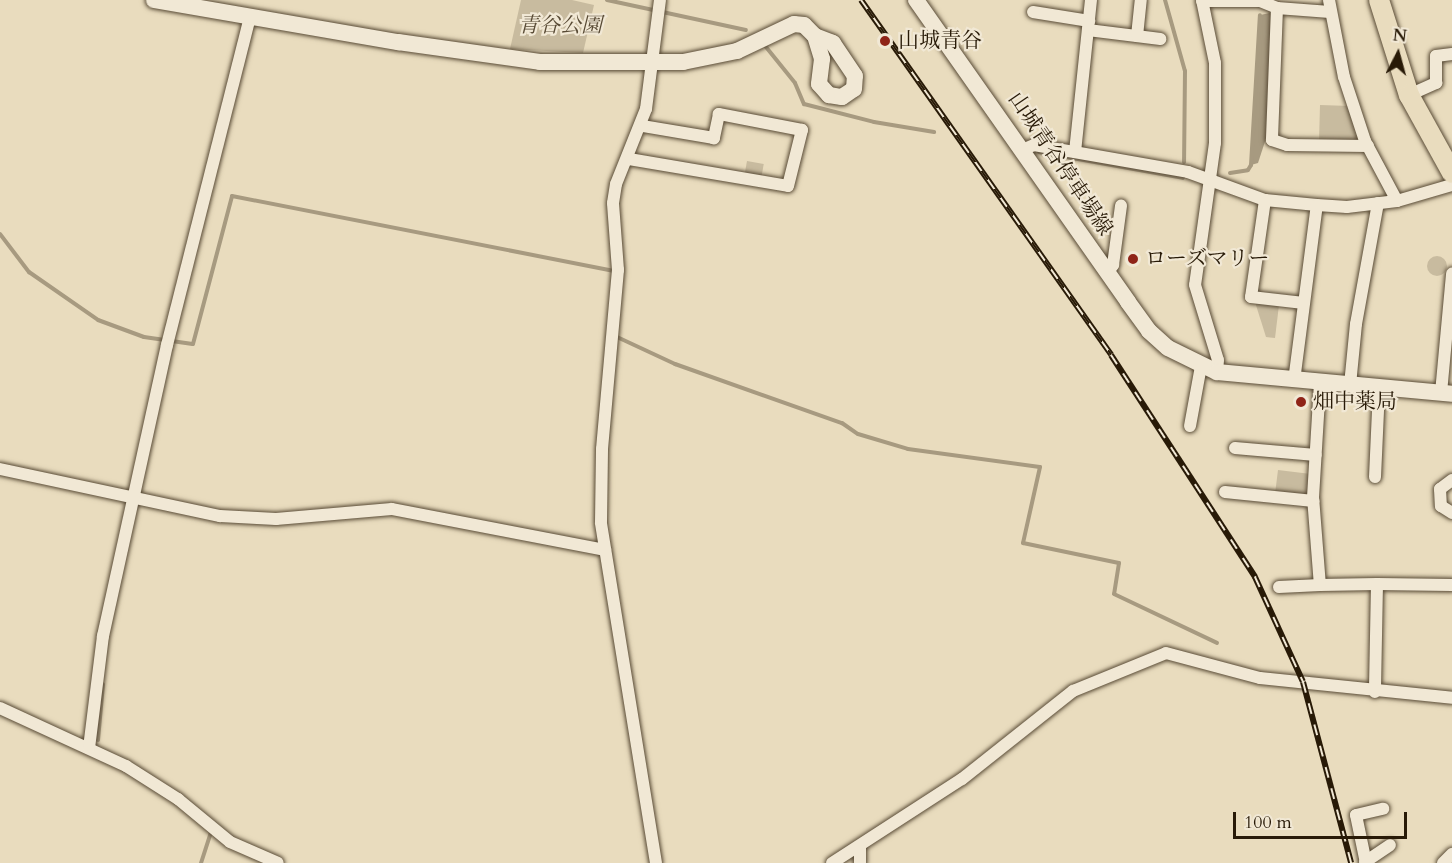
<!DOCTYPE html>
<meta charset="utf-8">
<style>
body{margin:0}
#map{position:relative;width:1452px;height:863px;overflow:hidden;background:#e9dcbe;font-family:Cardo,"Noto Serif JP",serif}
div>[style]{position:absolute}
.green>*{inset:0;background:#c8bb9f;transform-origin:0 0}
.round{border-radius:50%}
.water>*{inset:0;background:#a79a80}
.stream>*{height:4px;margin:-2px;padding:0 2px;transform-origin:2px;border-radius:2px;background:#a79a80}
.roads{filter:drop-shadow(0 0 2px #584a35) drop-shadow(0 0 2px #584a35)}
.street>*{height:12px;margin:-6px;padding:0 6px;transform-origin:6px;border-radius:6px;background:#f1e8d5}
.secondary>*{height:16px;margin:-8px;padding:0 8px;transform-origin:8px;border-radius:8px;background:#f1e8d5}
.primary>*{height:20px;margin:-10px;padding:0 10px;transform-origin:10px;border-radius:10px;background:#e9dcbe}
.rail>*{height:6px;margin-top:-3px;transform-origin:0;background:repeating-linear-gradient(90deg,#f1e8d5 0 11px,#281a07 0 22px);box-sizing:border-box;border-block:2px solid #281a07}
.dots>*{width:16px;height:16px;translate:-50% -50%;box-sizing:border-box;border:3px solid #f1e8d5;border-radius:50%}
span{translate:-50% -50%;white-space:nowrap;text-align:center;line-height:1.15;-webkit-text-stroke:4.5px #f1e8d5;paint-order:stroke}
.park-label{font-size:21px;color:#584a35;font-style:italic}
.poi-label{font-size:21px;color:#281a07}
.left{translate:0 -50%;text-align:left}
.street-label{font-size:21px;color:#281a07}
.north{position:absolute;left:1368px;top:24px;width:60px;height:60px;-webkit-text-stroke:4px #f1e8d5;paint-order:stroke;rotate:6deg;font-size:16px;font-weight:700;line-height:24px;text-align:center;color:#281a07}
.north::after{content:'';display:block;margin:auto;width:21px;height:27px;background:#281a07;clip-path:polygon(50% 0,100% 100%,50% 72%,0 100%)}
.scale{position:absolute;left:1233px;top:812px;width:174px;height:27px;box-sizing:border-box;border:3px solid #281a07;border-top:0;padding-left:8px;font-size:18px;line-height:21px;white-space:nowrap;color:#281a07;-webkit-text-stroke:4px #f1e8d5;paint-order:stroke}
</style>
<div id="map">
<div class="green">
<i style="clip-path:polygon(521px 0,572px 0,594px 5px,583px 53px,510px 49px)"></i>
<i style="clip-path:polygon(1320px 105px,1350px 106px,1363px 143px,1319px 142px)"></i>
<i style="left:747px;top:161px;width:17px;height:12px;rotate:10deg"></i>
<i class="round" style="left:1427px;top:256px;width:20px;height:20px"></i>
<i style="clip-path:polygon(1255px 302px,1279px 305px,1275px 338px,1266px 337px)"></i>
<i style="left:1278px;top:470px;width:33px;height:23px;rotate:7deg"></i>
</div>
<div class="water">
<i style="clip-path:polygon(1270px 13px,1274px 17px,1272px 120px,1258px 163px,1251px 165px,1260px 15px)"></i>
</div>
<div class="stream">
<i style="left:607px;top:0;width:142px;rotate:12.2deg"></i>
<i style="left:1165px;top:0;width:74px;rotate:74.3deg"></i>
<i style="left:1185px;top:71px;width:91px;rotate:90.6deg"></i>
<i style="left:766px;top:47px;width:46px;rotate:51.1deg"></i>
<i style="left:795px;top:83px;width:23px;rotate:67deg"></i>
<i style="left:804px;top:104px;width:72px;rotate:14.4deg"></i>
<i style="left:874px;top:122px;width:61px;rotate:9.5deg"></i>
<i style="left:1039px;top:152px;width:146px;rotate:10.2deg"></i>
<i style="left:1230px;top:173px;width:18px;rotate:-9deg"></i>
<i style="left:1248px;top:170px;width:6px;rotate:-59deg"></i>
<i style="left:1251px;top:165px;width:150px;rotate:-86.6deg"></i>
<i style="left:0;top:234px;width:48px;rotate:52.7deg"></i>
<i style="left:29px;top:272px;width:84px;rotate:34.8deg"></i>
<i style="left:98px;top:320px;width:49px;rotate:20.3deg"></i>
<i style="left:144px;top:337px;width:49px;rotate:8.1deg"></i>
<i style="left:193px;top:344px;width:153px;rotate:-75.2deg"></i>
<i style="left:232px;top:196px;width:388px;rotate:11.1deg"></i>
<i style="left:617px;top:337px;width:64px;rotate:25deg"></i>
<i style="left:675px;top:364px;width:177px;rotate:19.5deg"></i>
<i style="left:842px;top:423px;width:19px;rotate:35deg"></i>
<i style="left:858px;top:434px;width:52px;rotate:16.7deg"></i>
<i style="left:908px;top:449px;width:133px;rotate:7.8deg"></i>
<i style="left:1040px;top:467px;width:78px;rotate:102.6deg"></i>
<i style="left:1023px;top:543px;width:98px;rotate:11.8deg"></i>
<i style="left:1119px;top:563px;width:31px;rotate:99deg"></i>
<i style="left:1114px;top:594px;width:114px;rotate:25.4deg"></i>
<i style="left:98px;top:740px;width:56px;rotate:-84.9deg"></i>
<i style="left:201px;top:863px;width:35px;rotate:-72deg"></i>
</div>
<div class="roads">
<div class="street">
<i style="left:1202px;top:0;width:64px;rotate:78.3deg"></i>
<i style="left:1215px;top:63px;width:80px;rotate:90deg"></i>
<i style="left:1215px;top:143px;width:143px;rotate:98deg"></i>
<i style="left:1195px;top:285px;width:78px;rotate:73deg"></i>
<i style="left:1218px;top:360px;width:12px;rotate:95deg"></i>
<i style="left:1329px;top:0;width:78px;rotate:79deg"></i>
<i style="left:1344px;top:77px;width:67px;rotate:71.8deg"></i>
<i style="left:1365px;top:141px;width:68px;rotate:61.9deg"></i>
<i style="left:1202px;top:1px;width:58px"></i>
<i style="left:1260px;top:1px;width:18px;rotate:22deg"></i>
<i style="left:1277px;top:8px;width:53px;rotate:4.3deg"></i>
<i style="left:1277px;top:8px;width:132px;rotate:92.2deg"></i>
<i style="left:1272px;top:140px;width:16px;rotate:18deg"></i>
<i style="left:1287px;top:145px;width:81px;rotate:0.7deg"></i>
<i style="left:1033px;top:12px;width:57px;rotate:9.1deg"></i>
<i style="left:1088px;top:30px;width:73px;rotate:7.1deg"></i>
<i style="left:1137px;top:36px;width:36px;rotate:-84deg"></i>
<i style="left:1409px;top:95px;width:30px;rotate:-24deg"></i>
<i style="left:1436px;top:83px;width:27px;rotate:-90deg"></i>
<i style="left:1436px;top:56px;width:16px;rotate:-7deg"></i>
<i style="left:1022px;top:150px;width:13px;rotate:-23deg"></i>
<i style="left:1034px;top:145px;width:156px;rotate:9.9deg"></i>
<i style="left:1188px;top:172px;width:82px;rotate:20deg"></i>
<i style="left:1265px;top:200px;width:52px;rotate:5.5deg"></i>
<i style="left:1317px;top:205px;width:30px;rotate:4deg"></i>
<i style="left:1347px;top:207px;width:50px;rotate:-6.8deg"></i>
<i style="left:1397px;top:201px;width:57px;rotate:-16.2deg"></i>
<i style="left:1075px;top:152px;width:153px;rotate:-84deg"></i>
<i style="left:629px;top:159px;width:161px;rotate:9.6deg"></i>
<i style="left:788px;top:186px;width:58px;rotate:-76deg"></i>
<i style="left:802px;top:130px;width:85px;rotate:-169.1deg"></i>
<i style="left:719px;top:114px;width:25px;rotate:102deg"></i>
<i style="left:714px;top:138px;width:73px;rotate:-170.5deg"></i>
<i style="left:1265px;top:200px;width:98px;rotate:98.2deg"></i>
<i style="left:1251px;top:297px;width:53px;rotate:6.5deg"></i>
<i style="left:1108px;top:272px;width:9px;rotate:-54deg"></i>
<i style="left:1113px;top:265px;width:60px;rotate:-82.3deg"></i>
<i style="left:1294px;top:381px;width:177px;rotate:-82.6deg"></i>
<i style="left:1320px;top:383px;width:114px;rotate:93.5deg"></i>
<i style="left:1313px;top:497px;width:88px;rotate:85.5deg"></i>
<i style="left:1320px;top:585px;width:57px;rotate:-1deg"></i>
<i style="left:1377px;top:584px;width:108px;rotate:91.1deg"></i>
<i style="left:1350px;top:385px;width:61px;rotate:-84.4deg"></i>
<i style="left:1356px;top:324px;width:123px;rotate:-79.7deg"></i>
<i style="left:1441px;top:393px;width:120px;rotate:-84.7deg"></i>
<i style="left:1190px;top:426px;width:61px;rotate:-79.6deg"></i>
<i style="left:1235px;top:448px;width:81px;rotate:4.9deg"></i>
<i style="left:0;top:469px;width:225px;rotate:12.1deg"></i>
<i style="left:220px;top:516px;width:56px;rotate:3.1deg"></i>
<i style="left:276px;top:519px;width:116px;rotate:-4.9deg"></i>
<i style="left:392px;top:509px;width:217px;rotate:10.9deg"></i>
<i style="left:1375px;top:477px;width:89px;rotate:-87.4deg"></i>
<i style="left:1452px;top:480px;width:15px;rotate:143deg"></i>
<i style="left:1440px;top:489px;width:17px;rotate:87deg"></i>
<i style="left:1441px;top:506px;width:13px;rotate:32deg"></i>
<i style="left:1225px;top:492px;width:89px;rotate:5.8deg"></i>
<i style="left:1377px;top:584px;width:75px;rotate:0.8deg"></i>
<i style="left:1279px;top:587px;width:41px;rotate:-2.8deg"></i>
<i style="left:0;top:708px;width:139px;rotate:24.7deg"></i>
<i style="left:126px;top:766px;width:62px;rotate:32.4deg"></i>
<i style="left:178px;top:799px;width:67px;rotate:39.6deg"></i>
<i style="left:230px;top:842px;width:52px;rotate:23.6deg"></i>
<i style="left:89px;top:748px;width:113px;rotate:-82.9deg"></i>
<i style="left:103px;top:636px;width:298px;rotate:-77.6deg"></i>
<i style="left:167px;top:345px;width:338px;rotate:-75.8deg"></i>
<i style="left:1365px;top:862px;width:30px;rotate:-34deg"></i>
<i style="left:656px;top:863px;width:345px;rotate:-99.2deg"></i>
<i style="left:601px;top:522px;width:73px;rotate:-89.2deg"></i>
<i style="left:602px;top:449px;width:180px;rotate:-84.9deg"></i>
<i style="left:618px;top:270px;width:67px;rotate:-94.3deg"></i>
<i style="left:613px;top:203px;width:19px;rotate:-81deg"></i>
<i style="left:616px;top:184px;width:81px;rotate:-68.2deg"></i>
<i style="left:646px;top:109px;width:110px;rotate:-82.7deg"></i>
<i style="left:832px;top:863px;width:155px;rotate:-32.9deg"></i>
<i style="left:962px;top:779px;width:142px;rotate:-38.4deg"></i>
<i style="left:1073px;top:691px;width:100px;rotate:-22.2deg"></i>
<i style="left:1166px;top:653px;width:97px;rotate:14.9deg"></i>
<i style="left:1260px;top:678px;width:193px;rotate:5.9deg"></i>
<i style="left:860px;top:863px;width:16px;rotate:-90deg"></i>
<i style="left:1366px;top:863px;width:49px;rotate:-101.8deg"></i>
<i style="left:1356px;top:815px;width:28px;rotate:-13deg"></i>
<i style="left:1443px;top:863px;width:13px;rotate:-45deg"></i>
</div>
<div class="secondary">
<i style="left:154px;top:0;width:248px;rotate:9.8deg"></i>
<i style="left:398px;top:42px;width:143px;rotate:8deg"></i>
<i style="left:540px;top:62px;width:143px"></i>
<i style="left:683px;top:62px;width:55px;rotate:-11.5deg"></i>
<i style="left:737px;top:51px;width:63px;rotate:-25.3deg"></i>
<i style="left:794px;top:24px;width:10px;rotate:6deg"></i>
<i style="left:804px;top:25px;width:16px;rotate:45deg"></i>
<i style="left:815px;top:36px;width:24px;rotate:73deg"></i>
<i style="left:822px;top:59px;width:25px;rotate:97deg"></i>
<i style="left:819px;top:84px;width:15px;rotate:48deg"></i>
<i style="left:829px;top:95px;width:13px;rotate:9deg"></i>
<i style="left:842px;top:97px;width:14px;rotate:-34deg"></i>
<i style="left:854px;top:89px;width:13px;rotate:-86deg"></i>
<i style="left:855px;top:76px;width:40px;rotate:-124deg"></i>
<i style="left:833px;top:43px;width:19px;rotate:-159deg"></i>
<i style="left:916px;top:0;width:369px;rotate:54.9deg"></i>
<i style="left:1128px;top:302px;width:36px;rotate:54deg"></i>
<i style="left:1149px;top:331px;width:25px;rotate:42deg"></i>
<i style="left:1168px;top:348px;width:55px;rotate:26.1deg"></i>
<i style="left:1217px;top:372px;width:236px;rotate:5.3deg"></i>
</div>
<div class="primary">
<i style="left:1379px;top:0;width:100px;rotate:72.5deg"></i>
<i style="left:1409px;top:95px;width:89px;rotate:61.1deg"></i>
</div>
</div>
<div class="rail">
<i style="left:861px;top:0;width:434px;rotate:54.8deg"></i>
<i style="left:1111px;top:355px;width:265px;rotate:57deg"></i>
<i style="left:1255px;top:577px;width:115px;rotate:65.4deg"></i>
<i style="left:1303px;top:682px;width:187px;rotate:75.1deg"></i>
</div>
<div class="dots">
<i style="left:885px;top:41px;background:#8f2418"></i>
<i style="left:1133px;top:259px;background:#8f2418"></i>
<i style="left:1301px;top:402px;background:#8f2418"></i>
</div>
<div class="park-label">
<span style="left:560px;top:26px">青谷公園</span>
</div>
<div class="poi-label">
<span class="left" style="left:898px;top:41px">山城青谷</span>
<span class="left" style="left:1145px;top:259px">ローズマリー</span>
<span class="left" style="left:1313px;top:402px">畑中薬局</span>
</div>
<div class="street-label">
<span style="left:1060px;top:164px;rotate:56deg">山城青谷停車場線</span>
</div>
<div class="north">N</div>
<div class="scale">100 m</div>
</div>
